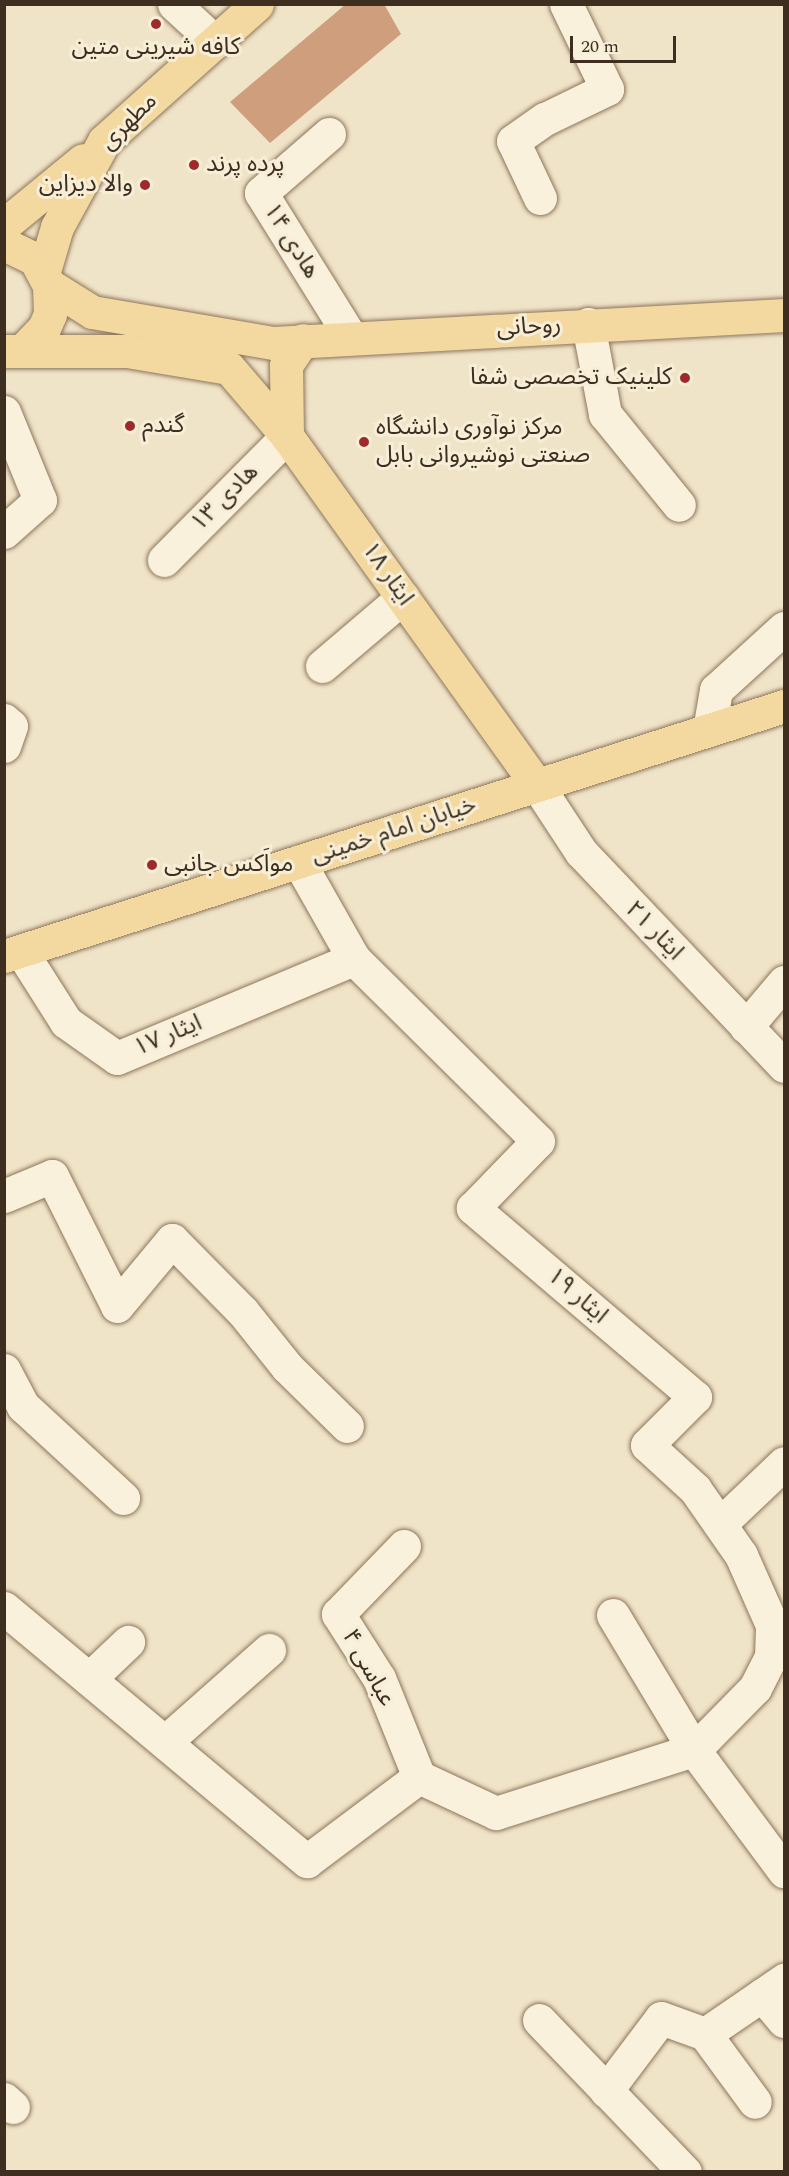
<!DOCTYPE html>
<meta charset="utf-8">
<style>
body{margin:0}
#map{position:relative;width:789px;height:2176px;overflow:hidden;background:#f0e4c8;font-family:Spectral,"Noto Sans Arabic",serif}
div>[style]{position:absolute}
.building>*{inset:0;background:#cf9f7d}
.roads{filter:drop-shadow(0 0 2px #8d765c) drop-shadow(0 0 2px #8d765c)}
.minor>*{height:33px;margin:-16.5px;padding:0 16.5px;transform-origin:16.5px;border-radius:16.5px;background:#faf1dc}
.major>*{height:33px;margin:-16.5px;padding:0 16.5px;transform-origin:16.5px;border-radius:16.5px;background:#f3d9a0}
.dots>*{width:16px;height:16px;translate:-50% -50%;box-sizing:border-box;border:3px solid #f7eed8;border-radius:50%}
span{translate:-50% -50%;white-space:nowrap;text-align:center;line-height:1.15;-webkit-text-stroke:6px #f7eed8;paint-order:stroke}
.poi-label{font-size:24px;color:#3d2e20}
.left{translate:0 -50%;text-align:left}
.right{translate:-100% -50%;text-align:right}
.street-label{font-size:24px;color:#3d2e20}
.frame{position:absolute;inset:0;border:6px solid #3d2e20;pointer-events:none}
.scale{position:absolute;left:570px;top:36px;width:106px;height:27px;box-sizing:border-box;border:3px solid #3d2e20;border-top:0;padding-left:8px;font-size:18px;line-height:21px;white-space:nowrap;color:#3d2e20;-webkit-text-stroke:4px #f7eed8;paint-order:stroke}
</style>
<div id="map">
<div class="building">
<i style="clip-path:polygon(346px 4px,384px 4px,401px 34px,270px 143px,230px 102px)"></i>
</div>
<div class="roads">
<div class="minor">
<i style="left:174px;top:4px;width:56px;rotate:42.8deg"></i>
<i style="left:329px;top:134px;width:90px;rotate:139.1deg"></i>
<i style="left:261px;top:193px;width:168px;rotate:58.1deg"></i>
<i style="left:540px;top:198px;width:63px;rotate:-115.3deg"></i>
<i style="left:513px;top:141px;width:39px;rotate:-35deg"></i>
<i style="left:545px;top:119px;width:69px;rotate:-25.8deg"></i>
<i style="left:607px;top:89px;width:94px;rotate:-115.8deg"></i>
<i style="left:588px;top:324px;width:92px;rotate:79.3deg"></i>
<i style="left:605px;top:414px;width:117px;rotate:50.9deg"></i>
<i style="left:4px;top:412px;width:95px;rotate:67.8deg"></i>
<i style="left:40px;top:500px;width:48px;rotate:138.4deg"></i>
<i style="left:164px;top:560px;width:175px;rotate:-45.2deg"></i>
<i style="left:322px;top:666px;width:106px;rotate:-40.4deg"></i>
<i style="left:4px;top:720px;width:9px;rotate:41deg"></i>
<i style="left:11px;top:726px;width:21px;rotate:109deg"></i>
<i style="left:709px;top:730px;width:41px;rotate:-80.1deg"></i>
<i style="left:716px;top:690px;width:92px;rotate:-42.4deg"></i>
<i style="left:537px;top:785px;width:80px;rotate:56.7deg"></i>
<i style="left:581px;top:852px;width:295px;rotate:46.5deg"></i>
<i style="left:21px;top:951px;width:84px;rotate:57.6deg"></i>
<i style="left:66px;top:1022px;width:62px;rotate:35.2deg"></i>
<i style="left:117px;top:1058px;width:257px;rotate:-22.7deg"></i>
<i style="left:746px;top:1027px;width:59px;rotate:-49.8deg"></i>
<i style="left:4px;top:1196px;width:52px;rotate:-22.6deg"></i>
<i style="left:52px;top:1176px;width:145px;rotate:63.4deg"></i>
<i style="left:117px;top:1306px;width:86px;rotate:-50.2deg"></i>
<i style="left:172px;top:1240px;width:101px;rotate:45.4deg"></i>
<i style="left:243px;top:1312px;width:70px;rotate:51.3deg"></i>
<i style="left:287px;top:1367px;width:84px;rotate:44.5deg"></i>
<i style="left:4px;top:1370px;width:41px;rotate:62.2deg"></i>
<i style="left:23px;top:1406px;width:136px;rotate:42.6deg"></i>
<i style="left:720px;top:1524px;width:88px;rotate:-43.6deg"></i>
<i style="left:404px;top:1546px;width:95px;rotate:134.1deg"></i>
<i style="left:338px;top:1614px;width:76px;rotate:57.4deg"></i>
<i style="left:379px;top:1678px;width:107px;rotate:68deg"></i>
<i style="left:4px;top:1608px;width:395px;rotate:39.9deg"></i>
<i style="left:307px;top:1861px;width:140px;rotate:-36.9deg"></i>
<i style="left:419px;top:1777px;width:85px;rotate:25.1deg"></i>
<i style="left:496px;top:1813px;width:208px;rotate:-17.7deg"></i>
<i style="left:694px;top:1750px;width:87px;rotate:-45.5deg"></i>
<i style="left:755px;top:1688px;width:35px;rotate:-63deg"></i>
<i style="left:771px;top:1657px;width:32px;rotate:-88deg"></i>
<i style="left:772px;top:1625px;width:77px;rotate:-113.9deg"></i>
<i style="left:741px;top:1555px;width:80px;rotate:-124.9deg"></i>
<i style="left:695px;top:1489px;width:65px;rotate:-137.5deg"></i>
<i style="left:647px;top:1445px;width:68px;rotate:-45deg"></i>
<i style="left:695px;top:1397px;width:292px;rotate:-139.6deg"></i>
<i style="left:473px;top:1208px;width:93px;rotate:-45.9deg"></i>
<i style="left:538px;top:1141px;width:259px;rotate:-135.3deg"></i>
<i style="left:354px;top:959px;width:112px;rotate:-119.6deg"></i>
<i style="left:613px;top:1615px;width:157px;rotate:59deg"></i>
<i style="left:694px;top:1750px;width:151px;rotate:53.4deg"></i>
<i style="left:89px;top:1679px;width:54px;rotate:-43.5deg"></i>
<i style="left:165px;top:1742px;width:139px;rotate:-41.5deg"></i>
<i style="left:762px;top:1995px;width:34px;rotate:50deg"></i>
<i style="left:539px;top:2020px;width:211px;rotate:46.2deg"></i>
<i style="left:705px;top:2034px;width:84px;rotate:53.7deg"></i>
<i style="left:606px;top:2091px;width:91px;rotate:-53deg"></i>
<i style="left:661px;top:2018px;width:47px;rotate:20deg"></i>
<i style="left:705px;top:2034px;width:96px;rotate:-34.4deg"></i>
<i style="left:4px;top:2099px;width:12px;rotate:42deg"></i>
</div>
<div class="major">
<i style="left:4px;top:225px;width:102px;rotate:-39.4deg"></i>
<i style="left:4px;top:244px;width:34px;rotate:26deg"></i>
<i style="left:35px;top:259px;width:30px;rotate:62deg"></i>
<i style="left:49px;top:285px;width:29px;rotate:88deg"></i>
<i style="left:50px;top:314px;width:15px;rotate:113deg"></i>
<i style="left:44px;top:328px;width:29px;rotate:134deg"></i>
<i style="left:44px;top:271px;width:46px;rotate:-73.5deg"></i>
<i style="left:57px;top:227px;width:98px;rotate:-61.3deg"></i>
<i style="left:104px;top:141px;width:205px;rotate:-41.8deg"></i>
<i style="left:49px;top:285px;width:51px;rotate:32.1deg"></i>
<i style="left:92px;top:312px;width:185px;rotate:9.7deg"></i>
<i style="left:274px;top:343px;width:511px;rotate:-3.14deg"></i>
<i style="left:4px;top:351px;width:123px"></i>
<i style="left:127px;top:351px;width:103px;rotate:9.5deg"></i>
<i style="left:229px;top:368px;width:89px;rotate:49.5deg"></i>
<i style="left:287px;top:436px;width:429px;rotate:54.4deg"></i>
<i style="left:287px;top:436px;width:71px;rotate:-90.8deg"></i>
<i style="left:286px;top:365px;width:30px;rotate:-56deg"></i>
<i style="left:4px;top:956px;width:819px;rotate:-17.77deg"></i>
</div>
</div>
<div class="dots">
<i style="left:156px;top:24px;background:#9e2a2b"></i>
<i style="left:194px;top:165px;background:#9e2a2b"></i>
<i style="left:145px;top:185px;background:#9e2a2b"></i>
<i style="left:685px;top:378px;background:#9e2a2b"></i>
<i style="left:130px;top:426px;background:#9e2a2b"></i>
<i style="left:364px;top:442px;background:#9e2a2b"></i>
<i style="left:152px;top:865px;background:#9e2a2b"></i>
</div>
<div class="poi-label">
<span style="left:156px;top:48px">کافه شیرینی متین</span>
<span class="left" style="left:206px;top:165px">پرده پرند</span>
<span class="right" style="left:133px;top:185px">والا دیزاین</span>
<span class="right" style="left:672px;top:378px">کلینیک تخصصی شفا</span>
<span class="left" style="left:142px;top:426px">گندم</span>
<span class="left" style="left:376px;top:442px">مرکز نوآوری دانشگاه<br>صنعتی نوشیروانی بابل</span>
<span class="left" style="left:164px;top:865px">مواَکس جانبی</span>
</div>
<div class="street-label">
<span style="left:129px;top:122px;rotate:-45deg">مطهری</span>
<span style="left:291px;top:241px;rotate:58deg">هادی ۱۴</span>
<span style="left:529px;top:327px;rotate:-3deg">روحانی</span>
<span style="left:225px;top:498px;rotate:-45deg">هادی ۱۳</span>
<span style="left:387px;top:574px;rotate:55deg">ایثار ۱۸</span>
<span style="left:394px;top:831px;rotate:-18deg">خیابان امام خمینی</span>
<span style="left:654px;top:931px;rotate:46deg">ایثار ۲۱</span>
<span style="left:168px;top:1036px;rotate:-23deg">ایثار ۱۷</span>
<span style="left:577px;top:1296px;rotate:41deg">ایثار ١٩</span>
<span style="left:368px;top:1668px;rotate:61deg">عباسی ۴</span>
</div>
<div class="frame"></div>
<div class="scale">20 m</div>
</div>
